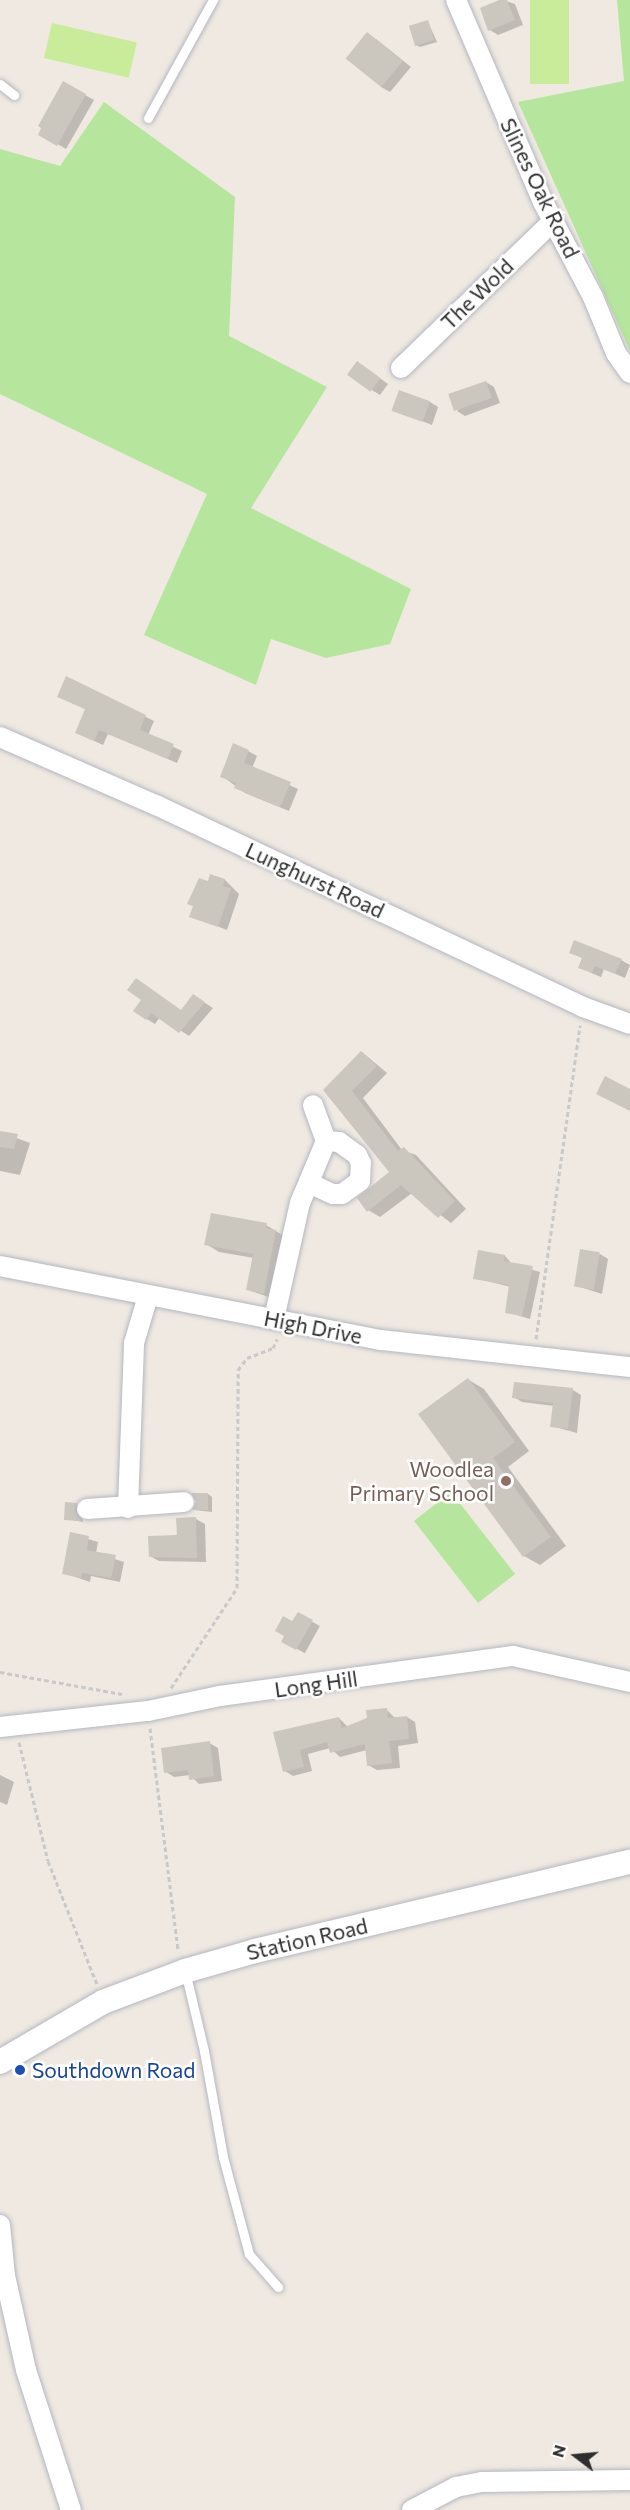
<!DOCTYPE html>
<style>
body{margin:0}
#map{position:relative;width:630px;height:2510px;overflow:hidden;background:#efe9e1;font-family:Commissioner,sans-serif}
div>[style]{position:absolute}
.green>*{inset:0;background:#b6e59e;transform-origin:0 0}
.pitch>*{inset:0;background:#c9ec9a;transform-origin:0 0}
.shadow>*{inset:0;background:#0003;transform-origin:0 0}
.building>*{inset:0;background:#cbc7bf;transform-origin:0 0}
.path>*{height:3px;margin-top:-1.5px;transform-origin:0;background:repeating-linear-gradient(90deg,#c9c9c9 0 4.5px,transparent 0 7.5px)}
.roads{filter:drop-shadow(0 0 2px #b4b7c1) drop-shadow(0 0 2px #b4b7c1)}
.service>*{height:9px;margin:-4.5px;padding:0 4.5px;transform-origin:4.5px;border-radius:4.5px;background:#fff}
.minor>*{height:20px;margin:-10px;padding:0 10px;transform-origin:10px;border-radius:10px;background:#fff}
.tertiary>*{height:24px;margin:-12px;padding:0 12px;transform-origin:12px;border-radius:12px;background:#fff}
.dots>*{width:16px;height:16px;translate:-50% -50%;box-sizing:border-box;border:3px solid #fff;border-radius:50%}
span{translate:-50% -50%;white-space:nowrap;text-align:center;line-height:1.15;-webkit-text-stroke:5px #fff;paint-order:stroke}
.street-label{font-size:21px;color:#2e2e2e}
.education-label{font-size:21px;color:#785e54}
.right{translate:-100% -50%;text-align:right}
.transit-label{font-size:21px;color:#164399}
.left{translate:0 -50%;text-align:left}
.north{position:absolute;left:546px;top:2426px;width:60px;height:60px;-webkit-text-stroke:4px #fff;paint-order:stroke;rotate:286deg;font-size:16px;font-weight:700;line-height:24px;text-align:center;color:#2e2e2e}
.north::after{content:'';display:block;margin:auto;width:21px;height:27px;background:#2e2e2e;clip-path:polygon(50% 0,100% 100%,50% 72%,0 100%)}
</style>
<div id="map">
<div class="green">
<i style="clip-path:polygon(617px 0,630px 0,630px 351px,518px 102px,624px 81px)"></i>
<i style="clip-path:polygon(104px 102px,235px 197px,229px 336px,327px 387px,251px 508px,411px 589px,390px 644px,326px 658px,271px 639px,256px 685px,144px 635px,207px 494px,0 394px,0 149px,60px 166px)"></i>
<i style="left:451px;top:1492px;width:104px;height:47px;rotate:52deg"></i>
</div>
<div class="pitch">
<i style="left:530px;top:0;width:39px;height:84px"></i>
<i style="left:52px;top:23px;width:87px;height:36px;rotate:13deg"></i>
</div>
<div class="shadow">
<i style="clip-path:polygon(503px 0,515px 4px,523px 25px,498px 35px,490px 30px)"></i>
<i style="clip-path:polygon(428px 22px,437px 42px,420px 47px,416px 45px)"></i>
<i style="clip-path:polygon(376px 39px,411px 67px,390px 92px,381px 87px)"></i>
<i style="clip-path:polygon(63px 83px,94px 100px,66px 149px,40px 134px)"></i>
<i style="clip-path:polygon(366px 368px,388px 384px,380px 395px,372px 390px)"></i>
<i style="clip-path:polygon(486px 382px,494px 387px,500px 403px,465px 416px,457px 411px)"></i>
<i style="clip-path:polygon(430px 402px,438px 407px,432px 425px,394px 410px)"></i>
<i style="clip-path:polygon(67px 678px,154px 721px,148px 735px,182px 751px,177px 763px,108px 734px,103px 745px,77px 733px,87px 710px,59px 697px)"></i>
<i style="clip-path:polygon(248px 751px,257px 756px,252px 768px,298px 789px,289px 811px,245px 793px,222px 776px)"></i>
<i style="clip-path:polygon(225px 880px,239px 894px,227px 930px,191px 916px,209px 883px)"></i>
<i style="clip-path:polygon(571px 952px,621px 960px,630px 965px,625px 978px,604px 969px,601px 977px,589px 972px,584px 959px)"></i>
<i style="clip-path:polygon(143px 1000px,182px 1012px,202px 1001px,213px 1008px,189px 1036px,160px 1017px,155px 1024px,147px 1019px)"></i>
<i style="clip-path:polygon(362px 1052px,387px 1073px,363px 1098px,402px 1150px,416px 1155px,466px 1209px,451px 1223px,412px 1193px,380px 1217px,368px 1210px,391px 1172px,325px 1090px)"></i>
<i style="clip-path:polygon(0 1132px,30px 1143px,20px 1175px,0 1171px)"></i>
<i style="clip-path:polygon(266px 1225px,289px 1239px,277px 1300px,248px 1290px,254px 1258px,219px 1252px,206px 1244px)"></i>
<i style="clip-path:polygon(479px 1252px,505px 1256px,512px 1264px,540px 1272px,530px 1319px,506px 1312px,511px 1287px,475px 1278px)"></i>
<i style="clip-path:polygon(600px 1254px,608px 1259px,602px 1294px,574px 1285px)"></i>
<i style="clip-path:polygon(469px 1380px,484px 1389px,529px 1451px,508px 1467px,566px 1546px,540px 1565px,524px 1556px,420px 1415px)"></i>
<i style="clip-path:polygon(573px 1390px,581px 1395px,577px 1433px,551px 1426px,554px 1406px,522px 1402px,514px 1397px)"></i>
<i style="clip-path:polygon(208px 1494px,212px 1497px,212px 1512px,194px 1510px)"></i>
<i style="clip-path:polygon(76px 1504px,80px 1507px,83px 1522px,66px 1519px)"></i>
<i style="clip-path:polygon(196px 1519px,205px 1524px,206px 1562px,159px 1561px,150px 1556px)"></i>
<i style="clip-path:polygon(72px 1534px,98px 1542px,96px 1553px,124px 1562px,120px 1582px,91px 1576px,90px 1582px,64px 1573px)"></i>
<i style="left:298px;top:1614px;width:25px;height:31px;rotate:29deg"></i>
<i style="clip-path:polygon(386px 1709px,395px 1718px,407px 1717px,415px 1722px,418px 1743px,398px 1746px,400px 1768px,377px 1770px,368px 1765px,367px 1750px,340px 1757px,330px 1748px,308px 1754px,312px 1771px,293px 1776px,285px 1771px,274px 1733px,339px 1718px,348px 1727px)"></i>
<i style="clip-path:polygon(209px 1743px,218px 1748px,222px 1781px,199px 1784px,190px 1775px,174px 1777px,166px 1772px)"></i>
<i style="clip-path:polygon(0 1775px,14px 1782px,7px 1805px,0 1802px)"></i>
</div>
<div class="building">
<i style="clip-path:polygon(499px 0,507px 0,515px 20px,488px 31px,480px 8px)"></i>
<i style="left:428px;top:20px;width:21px;height:20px;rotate:73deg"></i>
<i style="left:367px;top:32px;width:46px;height:34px;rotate:39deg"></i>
<i style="clip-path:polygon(63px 81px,86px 94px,57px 146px,38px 135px,41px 128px,38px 126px)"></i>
<i style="left:357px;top:361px;width:29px;height:17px;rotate:36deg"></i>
<i style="left:486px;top:381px;width:18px;height:40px;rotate:71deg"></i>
<i style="left:399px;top:390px;width:33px;height:22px;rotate:20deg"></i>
<i style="clip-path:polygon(66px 676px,146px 715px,140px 730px,174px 744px,168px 759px,99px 730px,94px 741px,75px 733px,85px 709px,57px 697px)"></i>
<i style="clip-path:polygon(233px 743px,249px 750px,244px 763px,291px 782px,280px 807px,234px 788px,236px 783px,220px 777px)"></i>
<i style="clip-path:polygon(210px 874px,225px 879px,223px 886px,231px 888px,218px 927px,189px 917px,193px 906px,187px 904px,199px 878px,208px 881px)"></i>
<i style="clip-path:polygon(574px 940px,622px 959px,615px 974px,595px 966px,592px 973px,578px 968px,582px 958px,569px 953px)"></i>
<i style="clip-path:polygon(136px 978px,181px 1010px,193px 994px,205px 1002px,179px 1033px,151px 1013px,146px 1020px,133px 1011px,141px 1000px,127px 990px)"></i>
<i style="clip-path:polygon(361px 1051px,377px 1066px,352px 1091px,398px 1151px,404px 1147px,455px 1201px,438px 1218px,401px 1185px,367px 1212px,357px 1198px,389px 1172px,323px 1090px)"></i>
<i style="clip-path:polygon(605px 1076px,630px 1089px,630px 1111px,596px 1094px)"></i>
<i style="clip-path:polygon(0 1131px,18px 1134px,14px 1149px,0 1147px)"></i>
<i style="clip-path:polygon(211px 1213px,267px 1223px,266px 1228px,276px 1230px,264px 1294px,246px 1290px,253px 1254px,204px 1245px)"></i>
<i style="left:580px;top:1249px;width:20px;height:38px;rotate:9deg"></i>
<i style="clip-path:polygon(478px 1250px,505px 1255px,504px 1261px,533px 1266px,522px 1316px,505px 1313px,509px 1285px,473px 1279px)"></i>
<i style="clip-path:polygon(468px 1378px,515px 1442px,493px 1458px,551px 1537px,523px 1557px,418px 1414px)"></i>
<i style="clip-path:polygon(514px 1382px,573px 1388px,568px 1429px,550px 1427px,553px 1403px,512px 1398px)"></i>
<i style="clip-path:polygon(191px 1493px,208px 1493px,208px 1510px,192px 1510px,196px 1502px)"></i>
<i style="clip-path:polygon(65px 1502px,77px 1503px,75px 1510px,81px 1521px,64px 1520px)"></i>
<i style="clip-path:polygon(196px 1517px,197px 1558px,149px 1557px,148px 1536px,177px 1535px,176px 1518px)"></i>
<i style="clip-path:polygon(70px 1532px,89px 1536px,87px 1550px,116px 1555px,111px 1578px,82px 1573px,81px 1578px,62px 1574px)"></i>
<i style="clip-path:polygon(298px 1612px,313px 1620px,296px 1650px,281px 1642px,284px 1636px,275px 1631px,283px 1616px,292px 1621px)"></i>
<i style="clip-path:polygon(387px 1708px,388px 1718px,407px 1716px,409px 1739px,389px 1741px,392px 1763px,367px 1766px,365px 1744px,330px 1753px,327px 1742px,300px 1750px,304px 1767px,283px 1772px,273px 1732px,339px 1717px,342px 1728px,367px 1718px,366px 1710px)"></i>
<i style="clip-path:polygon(210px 1741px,214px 1776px,189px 1780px,188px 1770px,164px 1773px,161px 1748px)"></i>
</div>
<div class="path">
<i style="left:536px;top:1339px;width:317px;rotate:-82deg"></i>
<i style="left:0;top:1672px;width:124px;rotate:10.2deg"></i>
<i style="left:171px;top:1688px;width:120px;rotate:-56.6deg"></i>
<i style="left:237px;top:1588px;width:218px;rotate:-89.7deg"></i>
<i style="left:238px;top:1370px;width:15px;rotate:-53deg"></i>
<i style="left:247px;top:1358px;width:28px;rotate:-21deg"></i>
<i style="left:273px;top:1348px;width:10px;rotate:-66deg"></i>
<i style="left:150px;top:1728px;width:225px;rotate:82.8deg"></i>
<i style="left:19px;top:1742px;width:122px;rotate:76.3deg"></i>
<i style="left:48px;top:1861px;width:132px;rotate:68.3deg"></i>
</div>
<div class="roads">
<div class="service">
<i style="left:0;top:84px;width:18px;rotate:38deg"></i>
<i style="left:148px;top:118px;width:135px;rotate:-61.2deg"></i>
<i style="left:185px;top:1971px;width:82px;rotate:76.6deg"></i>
<i style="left:204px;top:2051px;width:108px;rotate:79.8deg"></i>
<i style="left:223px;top:2157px;width:100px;rotate:75deg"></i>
<i style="left:249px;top:2254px;width:44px;rotate:48.7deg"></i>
</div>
<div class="minor">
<i style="left:456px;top:0;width:218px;rotate:66.7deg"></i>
<i style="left:542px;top:200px;width:110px;rotate:62.3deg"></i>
<i style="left:593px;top:297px;width:61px;rotate:67.7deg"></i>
<i style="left:616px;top:353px;width:24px;rotate:55deg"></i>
<i style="left:401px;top:368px;width:211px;rotate:-44deg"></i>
<i style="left:0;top:737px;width:170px;rotate:23.6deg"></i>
<i style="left:156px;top:805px;width:472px;rotate:25.3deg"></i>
<i style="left:583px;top:1007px;width:50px;rotate:19.9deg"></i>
<i style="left:309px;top:1183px;width:26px;rotate:25deg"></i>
<i style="left:333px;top:1194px;width:9px"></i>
<i style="left:342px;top:1194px;width:22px;rotate:-36deg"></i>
<i style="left:360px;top:1181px;width:18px;rotate:-87deg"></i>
<i style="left:361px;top:1163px;width:9px;rotate:-117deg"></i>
<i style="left:357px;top:1155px;width:22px;rotate:-144deg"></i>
<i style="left:339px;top:1142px;width:13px;rotate:-176deg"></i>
<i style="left:0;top:1266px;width:388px;rotate:11deg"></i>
<i style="left:381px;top:1340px;width:250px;rotate:6.2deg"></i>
<i style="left:274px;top:1319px;width:119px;rotate:-77.4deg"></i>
<i style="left:300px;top:1203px;width:67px;rotate:-67.2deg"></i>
<i style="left:326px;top:1141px;width:38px;rotate:-110deg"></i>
<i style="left:128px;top:1508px;width:165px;rotate:-87.9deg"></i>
<i style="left:134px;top:1343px;width:49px;rotate:-73.4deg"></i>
<i style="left:87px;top:1509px;width:97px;rotate:-4.1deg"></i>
<i style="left:0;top:1727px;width:149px;rotate:-6.2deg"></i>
<i style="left:148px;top:1711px;width:74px;rotate:-11.8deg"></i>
<i style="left:220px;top:1696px;width:296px;rotate:-7.8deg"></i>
<i style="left:513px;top:1656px;width:120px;rotate:12.5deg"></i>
<i style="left:0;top:2225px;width:51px;rotate:84.4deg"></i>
<i style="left:5px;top:2276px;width:96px;rotate:77.4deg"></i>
<i style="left:26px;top:2370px;width:147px;rotate:72.2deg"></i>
<i style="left:412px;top:2510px;width:50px;rotate:-27.6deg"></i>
<i style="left:456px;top:2487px;width:26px;rotate:-11deg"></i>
<i style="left:482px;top:2482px;width:148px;rotate:-0.8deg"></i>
</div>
<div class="tertiary">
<i style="left:0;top:2062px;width:119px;rotate:-30.2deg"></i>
<i style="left:103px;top:2002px;width:88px;rotate:-20.7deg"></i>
<i style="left:185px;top:1971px;width:73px;rotate:-15.9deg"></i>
<i style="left:255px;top:1951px;width:385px;rotate:-13.4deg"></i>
</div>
</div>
<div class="dots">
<i style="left:506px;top:1481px;background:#8d6e63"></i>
<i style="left:20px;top:2070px;background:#1a4fb4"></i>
</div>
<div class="street-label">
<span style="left:540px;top:188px;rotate:64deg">Slines Oak Road</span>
<span style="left:477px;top:294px;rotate:-44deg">The Wold</span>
<span style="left:315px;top:880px;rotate:25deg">Lunghurst Road</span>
<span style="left:313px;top:1327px;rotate:11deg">High Drive</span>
<span style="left:316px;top:1684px;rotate:-8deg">Long Hill</span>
<span style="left:307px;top:1939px;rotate:-13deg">Station Road</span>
</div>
<div class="education-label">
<span class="right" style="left:494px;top:1481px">Woodlea<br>Primary School</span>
</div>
<div class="transit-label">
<span class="left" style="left:32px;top:2070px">Southdown Road</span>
</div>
<div class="north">N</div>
</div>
